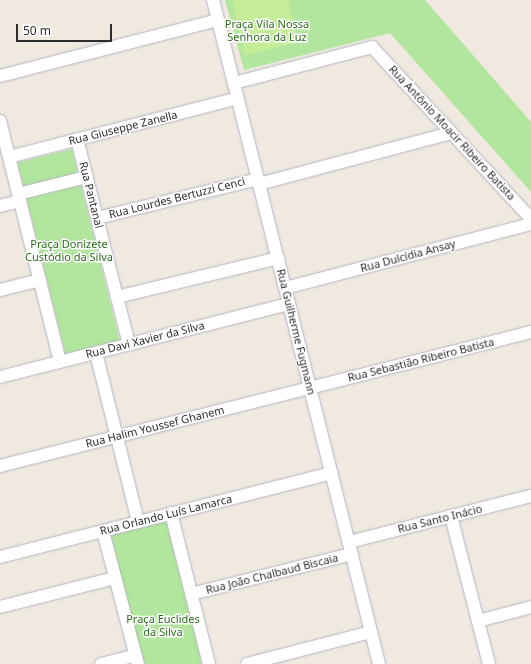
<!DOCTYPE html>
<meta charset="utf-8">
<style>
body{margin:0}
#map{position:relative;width:531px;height:664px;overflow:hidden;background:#efe9e0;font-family:"Noto Sans",sans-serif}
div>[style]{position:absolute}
.green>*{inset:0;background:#b2e59d;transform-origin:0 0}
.pitch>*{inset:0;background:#c5ed98}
.roads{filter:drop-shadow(0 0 1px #b3b6c1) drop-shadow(0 0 1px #b3b6c1)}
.street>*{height:12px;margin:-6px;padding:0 6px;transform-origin:6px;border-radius:6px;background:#fff}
span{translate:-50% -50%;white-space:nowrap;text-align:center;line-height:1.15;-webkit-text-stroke:3px #fff;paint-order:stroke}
.park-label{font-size:11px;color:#286e1a}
.street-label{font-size:11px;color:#2d2d2d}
.scale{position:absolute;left:16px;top:24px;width:96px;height:18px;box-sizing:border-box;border:2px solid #2d2d2d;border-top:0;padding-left:5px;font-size:12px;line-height:14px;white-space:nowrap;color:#2d2d2d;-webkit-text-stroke:3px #fff;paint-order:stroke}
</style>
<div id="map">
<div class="green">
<i style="clip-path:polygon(225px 0,425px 0,531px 122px,531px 192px,390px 33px,244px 70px)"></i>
<i style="left:72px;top:149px;width:197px;height:56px;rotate:76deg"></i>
<i style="clip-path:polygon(166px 521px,202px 664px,144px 664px,139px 652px,110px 535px)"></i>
</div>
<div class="pitch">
<i style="clip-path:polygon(232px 0,288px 0,298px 42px,245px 55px)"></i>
</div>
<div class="roads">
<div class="street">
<i style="left:213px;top:0;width:684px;rotate:75.96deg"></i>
<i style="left:0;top:76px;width:225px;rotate:-14.4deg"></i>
<i style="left:234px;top:83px;width:143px;rotate:-14.6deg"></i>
<i style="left:372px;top:47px;width:234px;rotate:47.2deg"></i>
<i style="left:0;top:121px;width:248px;rotate:76deg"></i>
<i style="left:77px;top:139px;width:212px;rotate:75.8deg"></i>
<i style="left:9px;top:157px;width:236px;rotate:-14.4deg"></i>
<i style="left:259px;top:184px;width:199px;rotate:-14.9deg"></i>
<i style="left:18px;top:194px;width:70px;rotate:-14deg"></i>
<i style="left:0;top:206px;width:21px;rotate:-14deg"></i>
<i style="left:97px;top:218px;width:166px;rotate:-13.6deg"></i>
<i style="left:285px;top:288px;width:254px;rotate:-14.6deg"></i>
<i style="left:0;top:290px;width:41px;rotate:-14deg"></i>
<i style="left:117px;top:297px;width:166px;rotate:-13.6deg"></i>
<i style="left:96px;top:353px;width:174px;rotate:76deg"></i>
<i style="left:0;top:377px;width:298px;rotate:-14.2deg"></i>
<i style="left:0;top:466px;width:548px;rotate:-14.16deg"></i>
<i style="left:171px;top:513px;width:156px;rotate:75.9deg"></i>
<i style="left:451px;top:516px;width:153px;rotate:75.6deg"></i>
<i style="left:103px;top:531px;width:138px;rotate:75.3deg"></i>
<i style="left:349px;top:542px;width:188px;rotate:-14.2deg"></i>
<i style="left:0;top:557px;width:342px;rotate:-14.2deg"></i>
<i style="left:191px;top:594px;width:166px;rotate:-14deg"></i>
<i style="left:0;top:607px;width:119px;rotate:-14.2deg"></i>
<i style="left:478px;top:621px;width:55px;rotate:-14.8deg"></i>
<i style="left:101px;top:664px;width:34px;rotate:-14deg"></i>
<i style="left:247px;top:664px;width:128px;rotate:-14.5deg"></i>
</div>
</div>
<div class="park-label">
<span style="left:267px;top:31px">Praça Vila Nossa<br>Senhora da Luz</span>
<span style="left:69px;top:251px">Praça Donizete<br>Custódio da Silva</span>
<span style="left:163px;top:626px">Praça Euclides<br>da Silva</span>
</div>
<div class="street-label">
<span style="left:123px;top:128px;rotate:-14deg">Rua Giuseppe Zanella</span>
<span style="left:452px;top:133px;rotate:47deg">Rua Antônio Moacir Ribeiro Batista</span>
<span style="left:91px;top:195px;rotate:76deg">Rua Pantanal</span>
<span style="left:177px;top:198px;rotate:-14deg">Rua Lourdes Bertuzzi Cenci</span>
<span style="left:408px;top:256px;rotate:-15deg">Rua Dulcídia Ansay</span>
<span style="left:296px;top:332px;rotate:76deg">Rua Guilherme Fugmann</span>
<span style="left:145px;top:340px;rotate:-14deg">Rua Davi Xavier da Silva</span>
<span style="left:421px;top:360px;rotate:-14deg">Rua Sebastião Ribeiro Batista</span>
<span style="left:155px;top:427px;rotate:-14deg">Rua Halim Youssef Ghanem</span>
<span style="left:166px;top:515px;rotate:-14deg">Rua Orlando Luís Lamarca</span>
<span style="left:440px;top:519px;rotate:-14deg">Rua Santo Inácio</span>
<span style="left:272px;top:574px;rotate:-14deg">Rua João Chalbaud Biscaia</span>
</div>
<div class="scale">50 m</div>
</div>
